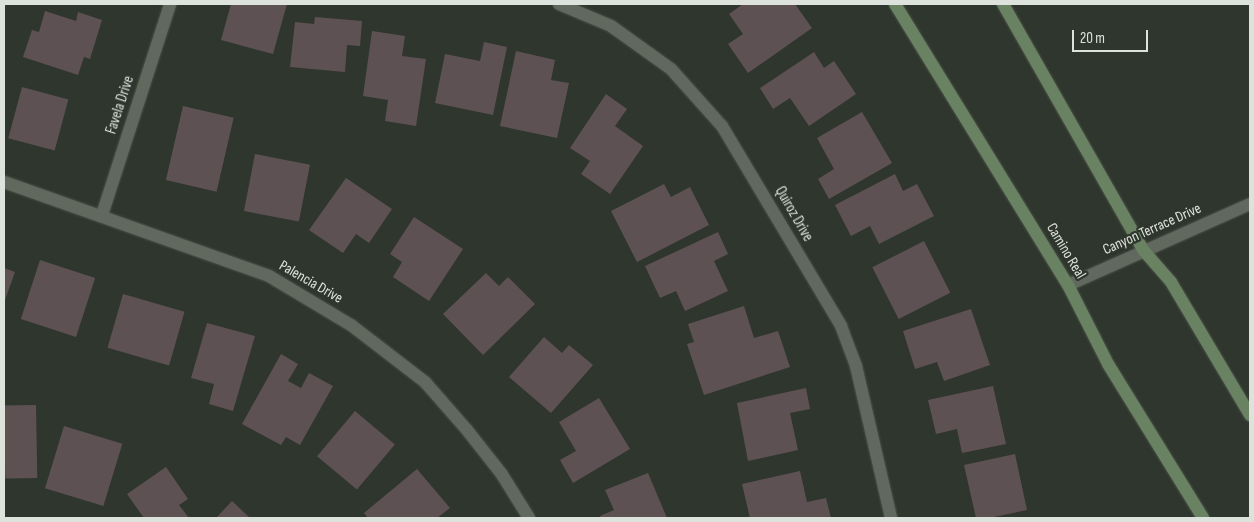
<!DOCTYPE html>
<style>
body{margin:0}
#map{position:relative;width:1254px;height:522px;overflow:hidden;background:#2f362d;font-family:"Sofia Sans Condensed",sans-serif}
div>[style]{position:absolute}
.building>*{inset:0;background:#5e5154;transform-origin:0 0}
.roads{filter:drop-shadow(0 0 1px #4b5149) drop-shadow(0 0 1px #4b5149)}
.minor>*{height:12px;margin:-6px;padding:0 6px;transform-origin:6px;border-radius:6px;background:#61695f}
.secondary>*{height:12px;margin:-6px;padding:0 6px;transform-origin:6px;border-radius:6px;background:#698262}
span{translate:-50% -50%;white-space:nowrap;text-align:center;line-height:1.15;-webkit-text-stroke:4.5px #2f362d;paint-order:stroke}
.street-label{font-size:15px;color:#dee2dd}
.frame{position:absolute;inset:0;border:5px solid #dee2dd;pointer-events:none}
.scale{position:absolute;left:1072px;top:30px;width:76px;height:22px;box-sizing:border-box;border:2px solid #dee2dd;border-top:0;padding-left:6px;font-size:15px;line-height:18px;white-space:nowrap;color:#dee2dd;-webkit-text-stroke:4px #2f362d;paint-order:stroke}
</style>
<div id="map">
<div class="building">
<i style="clip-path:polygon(231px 4px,287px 4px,273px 54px,221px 40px)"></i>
<i style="clip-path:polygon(743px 4px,795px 4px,812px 28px,748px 73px,728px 44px,743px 34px,729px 14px)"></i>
<i style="clip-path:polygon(45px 11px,76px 21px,78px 12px,102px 20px,90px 59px,84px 57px,78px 75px,23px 57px,32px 30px,39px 32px)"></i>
<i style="clip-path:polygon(315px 17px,362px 21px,360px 46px,347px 45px,345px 72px,290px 67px,295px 22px,314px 24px)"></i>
<i style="clip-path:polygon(372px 31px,405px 36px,402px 56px,426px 59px,416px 126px,385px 121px,388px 100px,363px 96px)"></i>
<i style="clip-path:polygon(484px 42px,507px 47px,493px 115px,435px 103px,445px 54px,480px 61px)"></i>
<i style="clip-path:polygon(516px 51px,555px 60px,551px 80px,569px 83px,557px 138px,500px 126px)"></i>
<i style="clip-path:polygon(814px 52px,824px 68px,834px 61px,856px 94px,809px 126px,790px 98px,773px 109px,760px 88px)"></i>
<i style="left:22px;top:87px;width:48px;height:53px;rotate:15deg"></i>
<i style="clip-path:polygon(606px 94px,627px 109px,615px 126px,643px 146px,610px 194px,581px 174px,590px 161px,570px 148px)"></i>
<i style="left:183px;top:106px;width:52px;height:76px;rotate:13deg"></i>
<i style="clip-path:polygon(862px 112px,892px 163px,829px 199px,818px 179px,834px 169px,817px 138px)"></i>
<i style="left:255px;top:154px;width:56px;height:58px;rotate:11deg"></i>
<i style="clip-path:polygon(895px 174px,903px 191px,917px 184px,934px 216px,879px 244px,870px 226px,851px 236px,835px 205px)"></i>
<i style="clip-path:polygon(346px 178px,392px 209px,369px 243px,356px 234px,343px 253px,309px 230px)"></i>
<i style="clip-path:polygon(664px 184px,671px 197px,690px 187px,709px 225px,637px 262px,611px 211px)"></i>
<i style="clip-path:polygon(414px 217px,463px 249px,429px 301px,393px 277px,402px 262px,390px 254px)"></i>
<i style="clip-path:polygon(718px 232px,728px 254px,714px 261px,728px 291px,685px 311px,676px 291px,660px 298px,645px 266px)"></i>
<i style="left:924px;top:241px;width:58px;height:58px;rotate:63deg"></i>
<i style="left:40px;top:260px;width:58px;height:62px;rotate:18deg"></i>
<i style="clip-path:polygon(4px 268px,15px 272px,4px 303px)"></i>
<i style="clip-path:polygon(486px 273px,499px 286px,508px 277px,535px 304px,483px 355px,443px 314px)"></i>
<i style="left:123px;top:294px;width:64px;height:56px;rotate:16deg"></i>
<i style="clip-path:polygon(744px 306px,754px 338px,778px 331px,790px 367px,704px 395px,687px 344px,694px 342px,688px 324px)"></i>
<i style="clip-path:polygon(971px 309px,990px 365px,944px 381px,937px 362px,915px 369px,903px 331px)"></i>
<i style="clip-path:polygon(207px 323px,255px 336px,233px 411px,209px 404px,214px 384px,191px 378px)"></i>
<i style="clip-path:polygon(544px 337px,562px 353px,569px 345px,593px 365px,551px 413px,509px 377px)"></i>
<i style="clip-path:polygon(281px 354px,298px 364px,288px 381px,301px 388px,309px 373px,333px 386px,300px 445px,286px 437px,281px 445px,242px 424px)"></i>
<i style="clip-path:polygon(993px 386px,1006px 444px,962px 453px,957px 429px,936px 434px,928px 400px)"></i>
<i style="clip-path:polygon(806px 388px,810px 409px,790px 413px,798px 450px,748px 461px,737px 403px)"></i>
<i style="clip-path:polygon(599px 398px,630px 449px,573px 483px,560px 460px,576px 451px,559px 422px)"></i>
<i style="left:36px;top:405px;width:73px;height:32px;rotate:89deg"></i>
<i style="left:355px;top:411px;width:52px;height:59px;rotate:40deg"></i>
<i style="left:64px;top:426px;width:61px;height:65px;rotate:17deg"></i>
<i style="clip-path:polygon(1015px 454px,1027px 510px,989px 518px,976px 518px,964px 465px)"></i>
<i style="clip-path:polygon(166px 467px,188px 499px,179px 505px,189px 518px,144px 518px,127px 494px)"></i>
<i style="clip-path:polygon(417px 469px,450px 508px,437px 518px,368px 518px,364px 513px)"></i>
<i style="clip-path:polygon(800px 471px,807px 502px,826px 498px,831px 518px,750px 518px,742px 484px)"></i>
<i style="clip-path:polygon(648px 473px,667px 518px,601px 518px,600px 516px,614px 510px,605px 490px)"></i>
<i style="clip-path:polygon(232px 501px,250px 518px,216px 518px)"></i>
</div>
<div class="roads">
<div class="minor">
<i style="left:559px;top:4px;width:56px;rotate:22.9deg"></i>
<i style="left:611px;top:26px;width:74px;rotate:35.6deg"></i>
<i style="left:671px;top:69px;width:76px;rotate:48.2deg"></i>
<i style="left:722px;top:126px;width:233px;rotate:59.2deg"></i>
<i style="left:841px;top:326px;width:43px;rotate:69.4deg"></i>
<i style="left:856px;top:366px;width:156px;rotate:77deg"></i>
<i style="left:4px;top:182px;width:281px;rotate:19.5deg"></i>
<i style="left:269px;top:276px;width:96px;rotate:30.9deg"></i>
<i style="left:351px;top:325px;width:93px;rotate:37.6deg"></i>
<i style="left:425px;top:382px;width:64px;rotate:48.8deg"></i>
<i style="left:467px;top:430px;width:55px;rotate:51.7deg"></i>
<i style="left:501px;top:473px;width:53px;rotate:58.1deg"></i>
<i style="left:102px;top:215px;width:222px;rotate:-72.1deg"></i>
<i style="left:1068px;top:285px;width:199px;rotate:-24deg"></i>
</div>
<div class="secondary">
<i style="left:895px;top:4px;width:330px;rotate:58.4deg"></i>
<i style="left:1068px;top:285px;width:89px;rotate:63.1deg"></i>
<i style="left:1108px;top:364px;width:181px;rotate:58.3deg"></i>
<i style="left:1003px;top:4px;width:284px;rotate:60.3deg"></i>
<i style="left:1144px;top:251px;width:41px;rotate:48.9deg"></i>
<i style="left:1171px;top:282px;width:155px;rotate:59.3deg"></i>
</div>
</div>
<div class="street-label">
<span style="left:120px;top:105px;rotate:-72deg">Favela Drive</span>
<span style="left:794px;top:214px;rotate:60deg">Quiroz Drive</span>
<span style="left:1152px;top:229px;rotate:-24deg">Canyon Terrace Drive</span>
<span style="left:1066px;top:251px;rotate:59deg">Camino Real</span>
<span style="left:311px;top:282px;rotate:30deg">Palencia Drive</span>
</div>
<div class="frame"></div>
<div class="scale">20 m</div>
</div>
